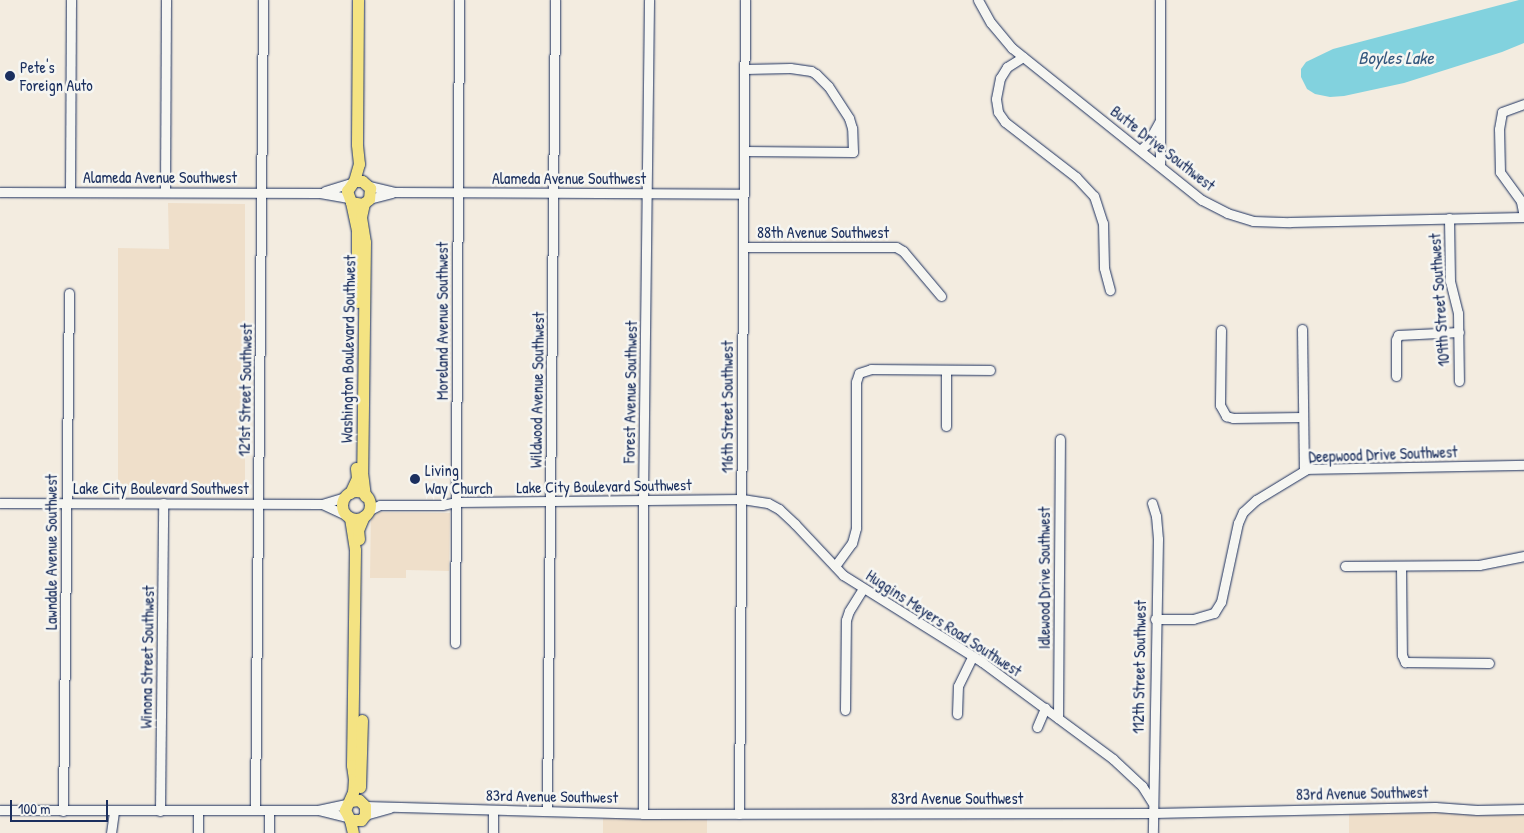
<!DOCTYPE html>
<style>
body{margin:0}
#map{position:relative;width:1524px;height:833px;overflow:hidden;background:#f3ece0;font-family:"Patrick Hand",sans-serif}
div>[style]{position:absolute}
.built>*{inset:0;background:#efdfca;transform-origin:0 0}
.water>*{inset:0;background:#82d2de}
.roads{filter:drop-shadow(0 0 1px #1b2f5e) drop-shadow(0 0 1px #1b2f5e)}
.minor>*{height:9px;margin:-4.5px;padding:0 4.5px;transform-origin:4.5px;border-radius:4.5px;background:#f6f6f2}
.major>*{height:11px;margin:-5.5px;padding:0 5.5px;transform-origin:5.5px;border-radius:5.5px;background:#f4e382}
.major>.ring{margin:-5.5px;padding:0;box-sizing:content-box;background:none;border:11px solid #f4e382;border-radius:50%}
.dots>*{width:14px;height:14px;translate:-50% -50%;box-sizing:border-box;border:2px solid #f6f6f2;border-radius:50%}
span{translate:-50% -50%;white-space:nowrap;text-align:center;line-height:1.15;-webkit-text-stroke:5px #f6f6f2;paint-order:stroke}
.poi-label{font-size:16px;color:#1b2f5e}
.left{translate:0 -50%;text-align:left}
.street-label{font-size:16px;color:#1b2f5e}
.water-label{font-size:18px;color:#35587e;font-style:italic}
.scale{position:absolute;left:10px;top:800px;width:98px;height:22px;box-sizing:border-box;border:2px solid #1b2f5e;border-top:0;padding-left:6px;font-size:15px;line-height:18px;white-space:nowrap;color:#1b2f5e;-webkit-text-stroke:4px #f6f6f2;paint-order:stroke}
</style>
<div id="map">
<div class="built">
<i style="clip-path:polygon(168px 203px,245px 204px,245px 488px,118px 488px,118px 248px,169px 249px)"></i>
<i style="clip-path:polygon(371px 512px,450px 513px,449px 571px,406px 570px,406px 578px,370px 578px)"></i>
<i style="left:1524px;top:812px;width:21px;height:175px;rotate:90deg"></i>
<i style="left:603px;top:816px;width:104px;height:17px"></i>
</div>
<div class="water">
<i style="clip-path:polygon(1519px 0,1524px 0,1524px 43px,1502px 52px,1404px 83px,1344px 96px,1330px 97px,1315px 94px,1307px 89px,1301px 77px,1301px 69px,1306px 62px,1333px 49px)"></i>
</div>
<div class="roads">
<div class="minor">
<i style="left:978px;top:0;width:26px;rotate:61deg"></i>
<i style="left:991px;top:23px;width:33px;rotate:50deg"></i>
<i style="left:1012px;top:48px;width:243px;rotate:38.7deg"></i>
<i style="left:1202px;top:200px;width:28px;rotate:27deg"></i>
<i style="left:1227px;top:213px;width:27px;rotate:17deg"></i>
<i style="left:1253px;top:221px;width:37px;rotate:2deg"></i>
<i style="left:1290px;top:222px;width:234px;rotate:-1.2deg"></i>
<i style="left:1160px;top:0;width:166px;rotate:90deg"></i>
<i style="left:1023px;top:57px;width:19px;rotate:148deg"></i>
<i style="left:1007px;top:67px;width:13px;rotate:122deg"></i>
<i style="left:1000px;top:78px;width:21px;rotate:101deg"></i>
<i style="left:996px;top:99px;width:13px;rotate:81deg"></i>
<i style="left:998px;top:112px;width:12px;rotate:55deg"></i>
<i style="left:1005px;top:122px;width:90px;rotate:37.8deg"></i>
<i style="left:1076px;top:177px;width:26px;rotate:47deg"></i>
<i style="left:1094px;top:196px;width:28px;rotate:72deg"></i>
<i style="left:1103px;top:223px;width:45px;rotate:88.7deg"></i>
<i style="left:1104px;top:268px;width:23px;rotate:75deg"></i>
<i style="left:1140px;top:150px;width:9px;rotate:-41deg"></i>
<i style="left:1147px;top:144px;width:26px;rotate:-61deg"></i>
<i style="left:744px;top:151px;width:109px;rotate:0.5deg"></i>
<i style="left:853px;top:152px;width:24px;rotate:-92deg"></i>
<i style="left:852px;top:128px;width:10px;rotate:-107deg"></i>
<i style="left:849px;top:118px;width:38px;rotate:-123deg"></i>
<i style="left:828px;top:86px;width:17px;rotate:-135deg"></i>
<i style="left:816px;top:74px;width:6px;rotate:-149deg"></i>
<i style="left:811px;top:71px;width:21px;rotate:-172deg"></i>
<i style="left:790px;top:68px;width:45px;rotate:178.7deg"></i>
<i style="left:369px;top:186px;width:27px;rotate:13deg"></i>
<i style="left:395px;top:192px;width:349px;rotate:0.3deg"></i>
<i style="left:325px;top:191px;width:27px;rotate:-17deg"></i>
<i style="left:0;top:192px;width:320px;rotate:0.2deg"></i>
<i style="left:320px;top:193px;width:29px;rotate:10deg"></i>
<i style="left:70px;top:192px;width:192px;rotate:-89.7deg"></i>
<i style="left:165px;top:192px;width:192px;rotate:-89.7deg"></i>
<i style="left:369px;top:199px;width:24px;rotate:-15deg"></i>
<i style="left:1524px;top:217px;width:16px;rotate:-101deg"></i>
<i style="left:1521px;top:201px;width:36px;rotate:-126deg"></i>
<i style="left:1500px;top:172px;width:43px;rotate:-91.3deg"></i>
<i style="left:1499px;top:129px;width:17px;rotate:-80deg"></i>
<i style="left:1502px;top:112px;width:23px;rotate:-20deg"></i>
<i style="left:1449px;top:218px;width:63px;rotate:89.1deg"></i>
<i style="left:1450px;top:281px;width:33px;rotate:76deg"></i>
<i style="left:1458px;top:313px;width:68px;rotate:89.2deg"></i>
<i style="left:743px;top:247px;width:153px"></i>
<i style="left:896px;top:247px;width:8px;rotate:30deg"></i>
<i style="left:903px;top:251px;width:59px;rotate:49.8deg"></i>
<i style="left:1302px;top:329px;width:141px;rotate:89.2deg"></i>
<i style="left:1221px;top:330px;width:75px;rotate:90.8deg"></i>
<i style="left:1220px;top:405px;width:13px;rotate:61deg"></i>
<i style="left:1226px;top:416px;width:7px;rotate:16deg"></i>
<i style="left:1233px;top:418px;width:70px;rotate:-0.8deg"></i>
<i style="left:1396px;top:376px;width:36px;rotate:-90deg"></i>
<i style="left:1396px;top:340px;width:5px;rotate:-68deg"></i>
<i style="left:1398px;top:335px;width:61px;rotate:-2.8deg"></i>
<i style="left:946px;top:426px;width:56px;rotate:-90deg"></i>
<i style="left:0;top:503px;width:322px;rotate:0.2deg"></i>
<i style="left:322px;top:504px;width:24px;rotate:-17deg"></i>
<i style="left:1152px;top:503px;width:14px;rotate:73deg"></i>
<i style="left:1156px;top:516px;width:23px;rotate:85deg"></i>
<i style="left:1158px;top:539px;width:294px;rotate:91deg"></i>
<i style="left:322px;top:504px;width:26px;rotate:25deg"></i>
<i style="left:368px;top:511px;width:13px;rotate:-27deg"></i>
<i style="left:380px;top:505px;width:62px"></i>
<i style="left:442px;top:505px;width:14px;rotate:-12deg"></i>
<i style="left:456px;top:502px;width:286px;rotate:-0.6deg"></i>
<i style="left:742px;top:499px;width:26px;rotate:9deg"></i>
<i style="left:768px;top:503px;width:13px;rotate:29deg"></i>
<i style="left:779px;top:509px;width:22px;rotate:43deg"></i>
<i style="left:795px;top:524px;width:70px;rotate:46.7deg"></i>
<i style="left:843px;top:575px;width:164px;rotate:32deg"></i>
<i style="left:982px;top:662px;width:163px;rotate:36.5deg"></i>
<i style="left:1113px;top:759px;width:40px;rotate:43deg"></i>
<i style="left:1142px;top:786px;width:19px;rotate:58deg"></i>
<i style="left:835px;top:566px;width:29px;rotate:-54deg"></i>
<i style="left:852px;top:543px;width:16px;rotate:-75deg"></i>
<i style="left:856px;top:528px;width:146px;rotate:-90deg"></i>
<i style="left:856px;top:382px;width:9px;rotate:-72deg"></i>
<i style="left:859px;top:373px;width:13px;rotate:-18deg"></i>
<i style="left:871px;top:369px;width:119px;rotate:0.5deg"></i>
<i style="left:1345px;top:566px;width:134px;rotate:-0.4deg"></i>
<i style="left:1479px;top:565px;width:46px;rotate:-11.3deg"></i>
<i style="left:1401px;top:566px;width:89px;rotate:89.4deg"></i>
<i style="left:1402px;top:655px;width:8px;rotate:67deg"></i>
<i style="left:1405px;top:662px;width:84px;rotate:0.7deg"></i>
<i style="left:1155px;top:619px;width:38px"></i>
<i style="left:1193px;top:619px;width:22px;rotate:-16deg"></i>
<i style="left:1214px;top:613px;width:13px;rotate:-58deg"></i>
<i style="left:1221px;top:602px;width:81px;rotate:-77.9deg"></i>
<i style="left:1238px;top:523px;width:12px;rotate:-66deg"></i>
<i style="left:1243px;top:512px;width:18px;rotate:-43deg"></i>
<i style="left:1256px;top:500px;width:60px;rotate:-31.3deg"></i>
<i style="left:1307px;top:469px;width:217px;rotate:-1.1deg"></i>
<i style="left:455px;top:643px;width:643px;rotate:-89.64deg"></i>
<i style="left:845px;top:710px;width:90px;rotate:-89.4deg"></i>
<i style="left:846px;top:620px;width:9px;rotate:-72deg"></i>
<i style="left:849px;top:611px;width:26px;rotate:-58deg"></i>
<i style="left:957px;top:714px;width:28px;rotate:-88deg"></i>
<i style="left:958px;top:686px;width:32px;rotate:-64deg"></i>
<i style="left:1058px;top:718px;width:279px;rotate:-89.6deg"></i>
<i style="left:1037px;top:727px;width:21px;rotate:-67deg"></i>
<i style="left:365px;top:806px;width:278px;rotate:1.6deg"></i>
<i style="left:643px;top:814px;width:510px;rotate:-0.11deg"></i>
<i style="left:1153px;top:813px;width:282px;rotate:-1.2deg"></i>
<i style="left:1435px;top:807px;width:42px;rotate:4.1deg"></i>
<i style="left:1477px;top:810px;width:47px;rotate:-1.2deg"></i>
<i style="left:0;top:810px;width:318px"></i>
<i style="left:318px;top:810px;width:30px;rotate:14deg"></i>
<i style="left:255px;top:810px;width:810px;rotate:-89.43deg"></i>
<i style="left:318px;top:810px;width:30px;rotate:-12deg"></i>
<i style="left:547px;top:810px;width:810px;rotate:-89.43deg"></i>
<i style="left:63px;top:811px;width:518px;rotate:-89.34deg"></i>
<i style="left:160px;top:811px;width:308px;rotate:-89.4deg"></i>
<i style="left:198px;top:811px;width:22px;rotate:90deg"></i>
<i style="left:643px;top:814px;width:314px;rotate:-90deg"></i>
<i style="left:643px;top:500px;width:500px;rotate:-89.31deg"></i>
<i style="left:739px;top:814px;width:814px;rotate:-89.58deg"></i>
<i style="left:365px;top:815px;width:26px;rotate:-16deg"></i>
<i style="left:111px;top:833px;width:22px;rotate:-82deg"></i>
<i style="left:269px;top:833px;width:23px;rotate:-90deg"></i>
<i style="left:493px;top:833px;width:23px;rotate:-90deg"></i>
</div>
<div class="major">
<i style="left:354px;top:181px;width:8px"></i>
<i style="left:362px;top:181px;width:11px;rotate:41deg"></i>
<i style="left:370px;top:188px;width:11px;rotate:95deg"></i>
<i style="left:369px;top:199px;width:8px;rotate:140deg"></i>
<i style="left:363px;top:204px;width:12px;rotate:-171deg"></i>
<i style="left:351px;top:202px;width:12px;rotate:-110deg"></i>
<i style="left:347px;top:191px;width:12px;rotate:-55deg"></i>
<i style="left:354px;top:181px;width:18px;rotate:-74deg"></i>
<i style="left:359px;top:164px;width:20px;rotate:-96deg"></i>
<i style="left:357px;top:144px;width:144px;rotate:-89.6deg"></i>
<i style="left:351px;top:202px;width:30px;rotate:78deg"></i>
<i style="left:357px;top:231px;width:71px;rotate:90deg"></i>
<i style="left:364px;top:203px;width:14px;rotate:102deg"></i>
<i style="left:361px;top:217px;width:25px;rotate:81deg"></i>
<i style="left:365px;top:242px;width:230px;rotate:90.7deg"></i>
<i style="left:362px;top:472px;width:24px;rotate:83deg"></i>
<i class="ring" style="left:342px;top:491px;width:17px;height:17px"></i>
<i style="left:350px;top:493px;width:17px;rotate:-65deg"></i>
<i style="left:357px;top:478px;width:10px;rotate:-96deg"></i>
<i style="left:350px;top:518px;width:32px;rotate:81deg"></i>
<i style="left:355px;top:550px;width:215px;rotate:90.8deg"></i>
<i style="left:352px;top:765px;width:14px;rotate:82deg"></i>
<i style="left:354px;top:779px;width:13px;rotate:94deg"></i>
<i style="left:353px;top:792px;width:20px;rotate:114deg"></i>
<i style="left:345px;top:810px;width:11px;rotate:63deg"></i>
<i style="left:350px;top:820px;width:11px"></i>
<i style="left:361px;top:820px;width:6px;rotate:-51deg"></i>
<i style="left:365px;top:815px;width:9px;rotate:-90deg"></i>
<i style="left:365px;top:806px;width:8px;rotate:-135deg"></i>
<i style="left:359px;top:800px;width:9px;rotate:174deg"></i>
<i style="left:359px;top:539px;width:9px;rotate:-96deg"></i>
<i style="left:358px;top:530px;width:15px;rotate:-67deg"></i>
<i style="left:360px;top:787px;width:67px;rotate:-88.3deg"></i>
<i style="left:350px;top:820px;width:13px;rotate:77deg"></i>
</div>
</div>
<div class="dots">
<i style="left:10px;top:76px;background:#1b2f5e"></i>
<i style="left:415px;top:479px;background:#1b2f5e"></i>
</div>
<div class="poi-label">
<span class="left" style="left:20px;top:76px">Pete's<br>Foreign Auto</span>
<span class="left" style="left:425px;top:479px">Living<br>Way Church</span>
</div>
<div class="street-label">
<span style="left:1163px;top:148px;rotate:38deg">Butte Drive Southwest</span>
<span style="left:160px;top:177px">Alameda Avenue Southwest</span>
<span style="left:569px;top:178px">Alameda Avenue Southwest</span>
<span style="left:823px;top:232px">88th Avenue Southwest</span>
<span style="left:1439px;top:300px;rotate:-94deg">109th Street Southwest</span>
<span style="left:442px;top:321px;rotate:-90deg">Moreland Avenue Southwest</span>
<span style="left:348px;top:349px;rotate:-89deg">Washington Boulevard Southwest</span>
<span style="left:245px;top:390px;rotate:-89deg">121st Street Southwest</span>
<span style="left:537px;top:390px;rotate:-89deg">Wildwood Avenue Southwest</span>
<span style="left:630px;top:392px;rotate:-89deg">Forest Avenue Southwest</span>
<span style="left:727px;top:407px;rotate:-90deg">116th Street Southwest</span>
<span style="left:1383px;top:454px;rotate:-2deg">Deepwood Drive Southwest</span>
<span style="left:604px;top:486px;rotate:-1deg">Lake City Boulevard Southwest</span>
<span style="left:161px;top:488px">Lake City Boulevard Southwest</span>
<span style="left:51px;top:552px;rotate:-90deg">Lawndale Avenue Southwest</span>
<span style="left:1044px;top:578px;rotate:-90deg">Idlewood Drive Southwest</span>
<span style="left:944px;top:623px;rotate:33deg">Huggins Meyers Road Southwest</span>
<span style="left:147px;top:657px;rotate:-89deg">Winona Street Southwest</span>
<span style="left:1139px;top:667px;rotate:-89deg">112th Street Southwest</span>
<span style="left:1362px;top:793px;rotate:-1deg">83rd Avenue Southwest</span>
<span style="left:552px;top:796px;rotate:1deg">83rd Avenue Southwest</span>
<span style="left:957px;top:798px">83rd Avenue Southwest</span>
</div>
<div class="water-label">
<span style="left:1396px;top:58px">Boyles Lake</span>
</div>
<div class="scale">100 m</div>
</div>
